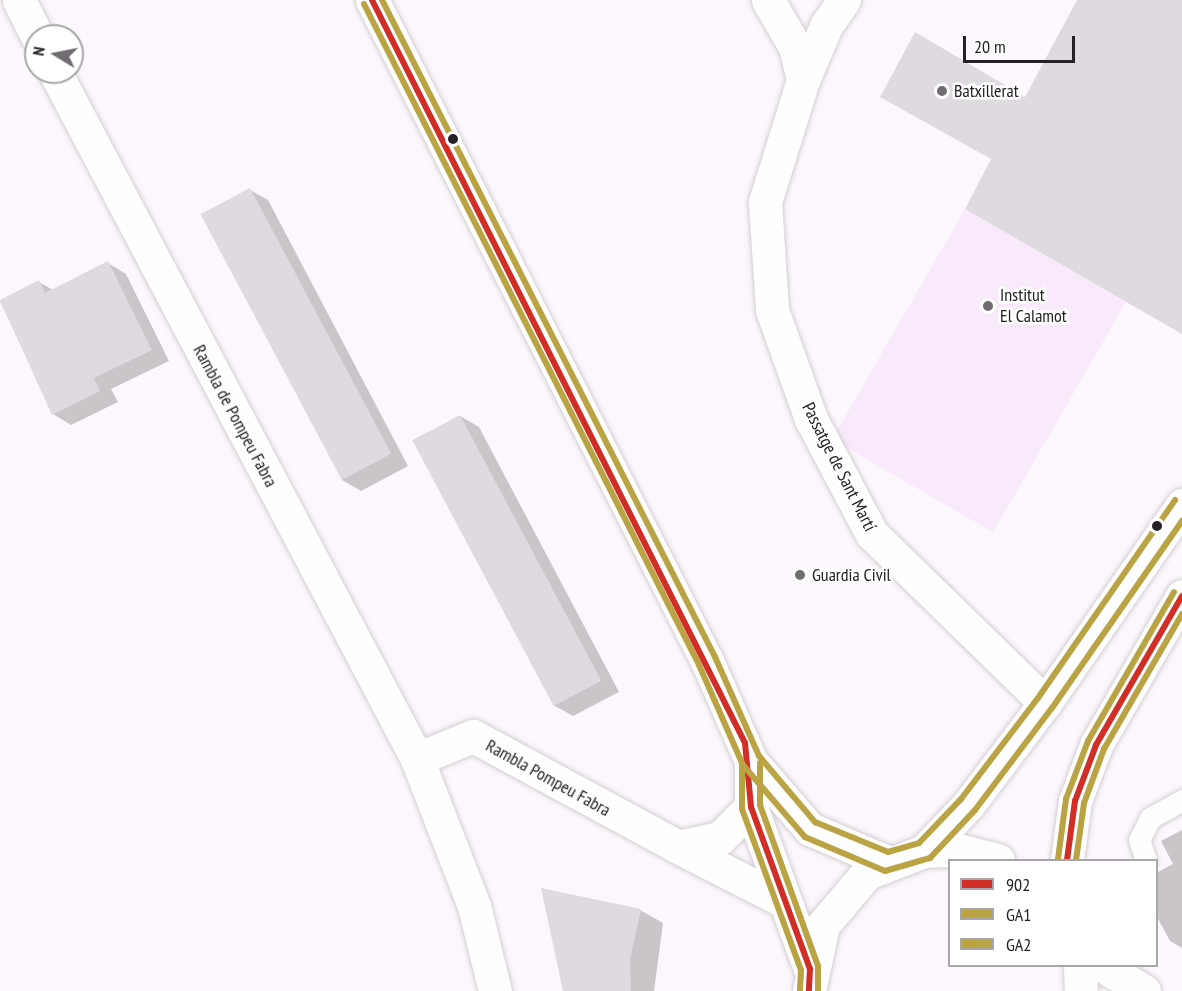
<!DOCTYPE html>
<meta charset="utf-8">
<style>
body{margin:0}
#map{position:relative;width:1182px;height:991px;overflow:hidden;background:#fcf7fc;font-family:"PT Sans Narrow",sans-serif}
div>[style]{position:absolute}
.green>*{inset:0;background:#f8eafb;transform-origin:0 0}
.shadow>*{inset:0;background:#0003}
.building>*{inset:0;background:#dfdadf;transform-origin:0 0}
.roads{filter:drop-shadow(0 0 2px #d3cfd3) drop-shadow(0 0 2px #d3cfd3)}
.lane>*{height:21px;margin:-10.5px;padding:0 10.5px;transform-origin:10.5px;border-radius:10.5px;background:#fffeff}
.street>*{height:33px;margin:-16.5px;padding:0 16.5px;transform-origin:16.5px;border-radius:16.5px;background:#fffeff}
.secondary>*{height:33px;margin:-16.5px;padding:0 16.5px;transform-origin:16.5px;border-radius:16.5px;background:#fffeff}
.bus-1>*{height:6px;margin:-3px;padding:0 3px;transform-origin:3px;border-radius:3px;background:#d02e26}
.bus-2>*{height:6px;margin:-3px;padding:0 3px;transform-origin:3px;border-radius:3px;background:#b9a343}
.bus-3>*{height:6px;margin:-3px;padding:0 3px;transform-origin:3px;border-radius:3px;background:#b9a343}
.dots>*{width:16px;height:16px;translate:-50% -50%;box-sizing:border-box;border:3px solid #fff;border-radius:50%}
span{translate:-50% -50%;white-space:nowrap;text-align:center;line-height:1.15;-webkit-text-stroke:5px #fff;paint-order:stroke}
.poi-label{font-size:18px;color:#252126}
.left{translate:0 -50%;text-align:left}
.street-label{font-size:18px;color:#252126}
.legend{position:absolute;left:948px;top:859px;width:210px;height:108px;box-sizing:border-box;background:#fff;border:2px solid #a8a6a8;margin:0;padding:8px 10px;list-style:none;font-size:18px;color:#252126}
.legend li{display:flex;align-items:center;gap:12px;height:30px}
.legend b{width:30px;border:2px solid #a8a6a8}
.north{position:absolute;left:24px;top:24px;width:60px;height:60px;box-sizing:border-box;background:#fff;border:2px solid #a8a6a8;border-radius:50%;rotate:280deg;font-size:16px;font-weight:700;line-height:24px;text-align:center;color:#252126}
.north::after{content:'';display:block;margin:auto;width:21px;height:27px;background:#706c71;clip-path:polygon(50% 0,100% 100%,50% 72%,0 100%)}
.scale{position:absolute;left:963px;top:36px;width:112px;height:27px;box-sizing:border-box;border:3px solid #252126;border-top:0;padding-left:8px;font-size:18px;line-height:21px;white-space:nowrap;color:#252126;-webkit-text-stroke:4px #fff;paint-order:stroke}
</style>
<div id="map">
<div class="green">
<i style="left:965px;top:209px;width:186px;height:266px;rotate:30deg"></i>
</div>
<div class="shadow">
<i style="clip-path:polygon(250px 190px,268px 200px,408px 466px,361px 491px,342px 480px)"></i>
<i style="clip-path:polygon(108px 263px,126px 274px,169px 361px,111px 389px,118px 402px,71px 425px,53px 414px,0 301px,39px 282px,53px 290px)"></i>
<i style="clip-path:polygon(460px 416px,479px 427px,619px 692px,573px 716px,555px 706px)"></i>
<i style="clip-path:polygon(1182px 830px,1182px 948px,1170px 941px,1156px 915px,1156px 873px,1173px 864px,1161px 841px)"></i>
<i style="clip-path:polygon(640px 910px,663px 923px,654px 991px,564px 991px)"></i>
</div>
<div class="building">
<i style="clip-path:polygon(1077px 0,1182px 0,1182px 334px,965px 209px,991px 159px,880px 97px,915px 32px,1025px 97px)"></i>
<i style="left:250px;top:188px;width:301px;height:56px;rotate:62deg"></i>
<i style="clip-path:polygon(108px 261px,152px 350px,94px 378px,100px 391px,52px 415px,0 300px,39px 280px,45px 293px)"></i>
<i style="left:460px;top:415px;width:301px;height:54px;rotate:62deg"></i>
<i style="clip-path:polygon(541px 888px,641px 909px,630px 960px,631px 991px,563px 991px)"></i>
</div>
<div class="roads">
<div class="lane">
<i style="left:1146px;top:860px;width:21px;rotate:-109deg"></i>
<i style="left:1139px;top:840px;width:25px;rotate:-63deg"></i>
<i style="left:1150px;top:818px;width:37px;rotate:-29deg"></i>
</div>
<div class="street">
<i style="left:19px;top:0;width:40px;rotate:63.4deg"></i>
<i style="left:372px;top:0;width:741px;rotate:63.12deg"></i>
<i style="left:707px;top:661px;width:109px;rotate:66.3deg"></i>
<i style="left:768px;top:0;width:54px;rotate:60.1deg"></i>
<i style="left:795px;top:47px;width:34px;rotate:76deg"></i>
<i style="left:844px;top:0;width:32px;rotate:125deg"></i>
<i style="left:826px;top:26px;width:59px;rotate:113.1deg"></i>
<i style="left:803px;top:80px;width:128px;rotate:107.3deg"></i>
<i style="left:765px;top:202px;width:108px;rotate:86.3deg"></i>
<i style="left:772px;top:310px;width:116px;rotate:70.3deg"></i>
<i style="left:811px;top:419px;width:130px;rotate:62.1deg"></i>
<i style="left:872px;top:534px;width:242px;rotate:44.3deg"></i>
<i style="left:55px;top:72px;width:777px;rotate:62.21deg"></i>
<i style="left:417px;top:759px;width:158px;rotate:68.8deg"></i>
<i style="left:474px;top:906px;width:88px;rotate:76.1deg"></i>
<i style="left:417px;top:759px;width:61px;rotate:-22.3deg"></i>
<i style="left:473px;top:736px;width:233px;rotate:28.4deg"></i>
</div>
<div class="secondary">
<i style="left:751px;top:761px;width:46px;rotate:90deg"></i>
<i style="left:751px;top:807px;width:172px;rotate:70deg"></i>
<i style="left:751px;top:761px;width:90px;rotate:49.1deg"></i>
<i style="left:810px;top:829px;width:84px;rotate:23.2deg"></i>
<i style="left:678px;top:847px;width:119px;rotate:27deg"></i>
<i style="left:678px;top:847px;width:43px;rotate:-12.1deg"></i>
<i style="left:720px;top:838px;width:44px;rotate:-45deg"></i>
<i style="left:924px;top:851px;width:64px;rotate:-46.3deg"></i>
<i style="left:968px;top:805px;width:128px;rotate:-53deg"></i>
<i style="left:1045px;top:703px;width:241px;rotate:-55.3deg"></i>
<i style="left:1067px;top:860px;width:60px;rotate:-82.3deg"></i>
<i style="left:1075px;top:801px;width:60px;rotate:-69.4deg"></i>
<i style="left:1096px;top:745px;width:172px;rotate:-60deg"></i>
<i style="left:1080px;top:966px;width:25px;rotate:88deg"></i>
<i style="left:1103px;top:966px;width:48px;rotate:31.4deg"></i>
<i style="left:809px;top:991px;width:67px;rotate:-78deg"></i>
<i style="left:823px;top:925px;width:68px;rotate:-49.8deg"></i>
<i style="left:867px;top:873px;width:61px;rotate:-21.1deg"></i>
<i style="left:924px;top:851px;width:34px;rotate:-2deg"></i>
<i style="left:958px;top:850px;width:41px;rotate:14deg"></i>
</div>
</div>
<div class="bus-1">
<i style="left:372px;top:0;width:831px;rotate:63.34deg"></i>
<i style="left:745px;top:743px;width:64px;rotate:84.6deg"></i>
<i style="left:751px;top:807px;width:172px;rotate:70deg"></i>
<i style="left:810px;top:969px;width:22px;rotate:93deg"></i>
<i style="left:1067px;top:860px;width:60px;rotate:-82.3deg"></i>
<i style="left:1075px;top:801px;width:60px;rotate:-69.4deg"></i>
<i style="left:1096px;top:745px;width:172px;rotate:-60deg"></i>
</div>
<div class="bus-2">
<i style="left:364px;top:4px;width:741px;rotate:63.12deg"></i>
<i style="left:699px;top:665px;width:109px;rotate:66.3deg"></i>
<i style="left:743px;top:765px;width:95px;rotate:49.3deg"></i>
<i style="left:805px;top:837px;width:87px;rotate:23deg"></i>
<i style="left:885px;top:871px;width:47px;rotate:-16.1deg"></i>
<i style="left:930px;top:858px;width:66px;rotate:-46.8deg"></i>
<i style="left:975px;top:810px;width:128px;rotate:-53deg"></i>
<i style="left:1052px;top:708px;width:228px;rotate:-55.2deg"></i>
<i style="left:742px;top:763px;width:46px;rotate:90deg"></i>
<i style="left:742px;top:809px;width:171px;rotate:69.9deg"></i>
<i style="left:801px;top:970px;width:21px;rotate:93deg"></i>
<i style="left:1076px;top:860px;width:58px;rotate:-82deg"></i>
<i style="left:1084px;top:803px;width:58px;rotate:-69.7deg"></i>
<i style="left:1104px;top:749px;width:156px;rotate:-60deg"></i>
</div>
<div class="bus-3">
<i style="left:382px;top:0;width:737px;rotate:63.12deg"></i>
<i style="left:715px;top:657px;width:108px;rotate:66deg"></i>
<i style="left:759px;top:756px;width:87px;rotate:49.7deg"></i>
<i style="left:815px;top:822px;width:79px;rotate:22.3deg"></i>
<i style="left:888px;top:852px;width:32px;rotate:-16deg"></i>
<i style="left:919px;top:843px;width:61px;rotate:-46.3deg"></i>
<i style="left:961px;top:799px;width:127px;rotate:-52.7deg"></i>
<i style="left:1038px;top:698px;width:241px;rotate:-55.3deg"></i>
<i style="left:760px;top:763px;width:42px;rotate:90deg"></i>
<i style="left:760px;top:805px;width:171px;rotate:70.2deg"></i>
<i style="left:818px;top:966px;width:25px;rotate:90deg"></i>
<i style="left:1058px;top:859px;width:61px;rotate:-82.4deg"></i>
<i style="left:1066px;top:799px;width:62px;rotate:-69.2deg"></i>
<i style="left:1088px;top:741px;width:172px;rotate:-60deg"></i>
</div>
<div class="dots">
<i style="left:942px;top:91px;background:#706c71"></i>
<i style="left:453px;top:139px;background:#252126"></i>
<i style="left:988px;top:306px;background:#706c71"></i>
<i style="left:1157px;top:526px;background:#252126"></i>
<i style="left:800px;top:575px;background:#706c71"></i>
</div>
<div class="poi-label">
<span class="left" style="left:954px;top:91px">Batxillerat</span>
<span class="left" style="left:1000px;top:306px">Institut<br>El Calamot</span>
<span class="left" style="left:812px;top:575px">Guardia Civil</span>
</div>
<div class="street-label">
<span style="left:235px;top:416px;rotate:62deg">Rambla de Pompeu Fabra</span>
<span style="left:839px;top:467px;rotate:63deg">Passatge de Sant Martí</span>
<span style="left:548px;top:778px;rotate:29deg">Rambla Pompeu Fabra</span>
</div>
<ul class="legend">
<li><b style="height:8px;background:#d02e26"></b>902</li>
<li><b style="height:8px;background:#b9a343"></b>GA1</li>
<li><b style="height:8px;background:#b9a343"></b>GA2</li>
</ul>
<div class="north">N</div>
<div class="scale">20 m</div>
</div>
